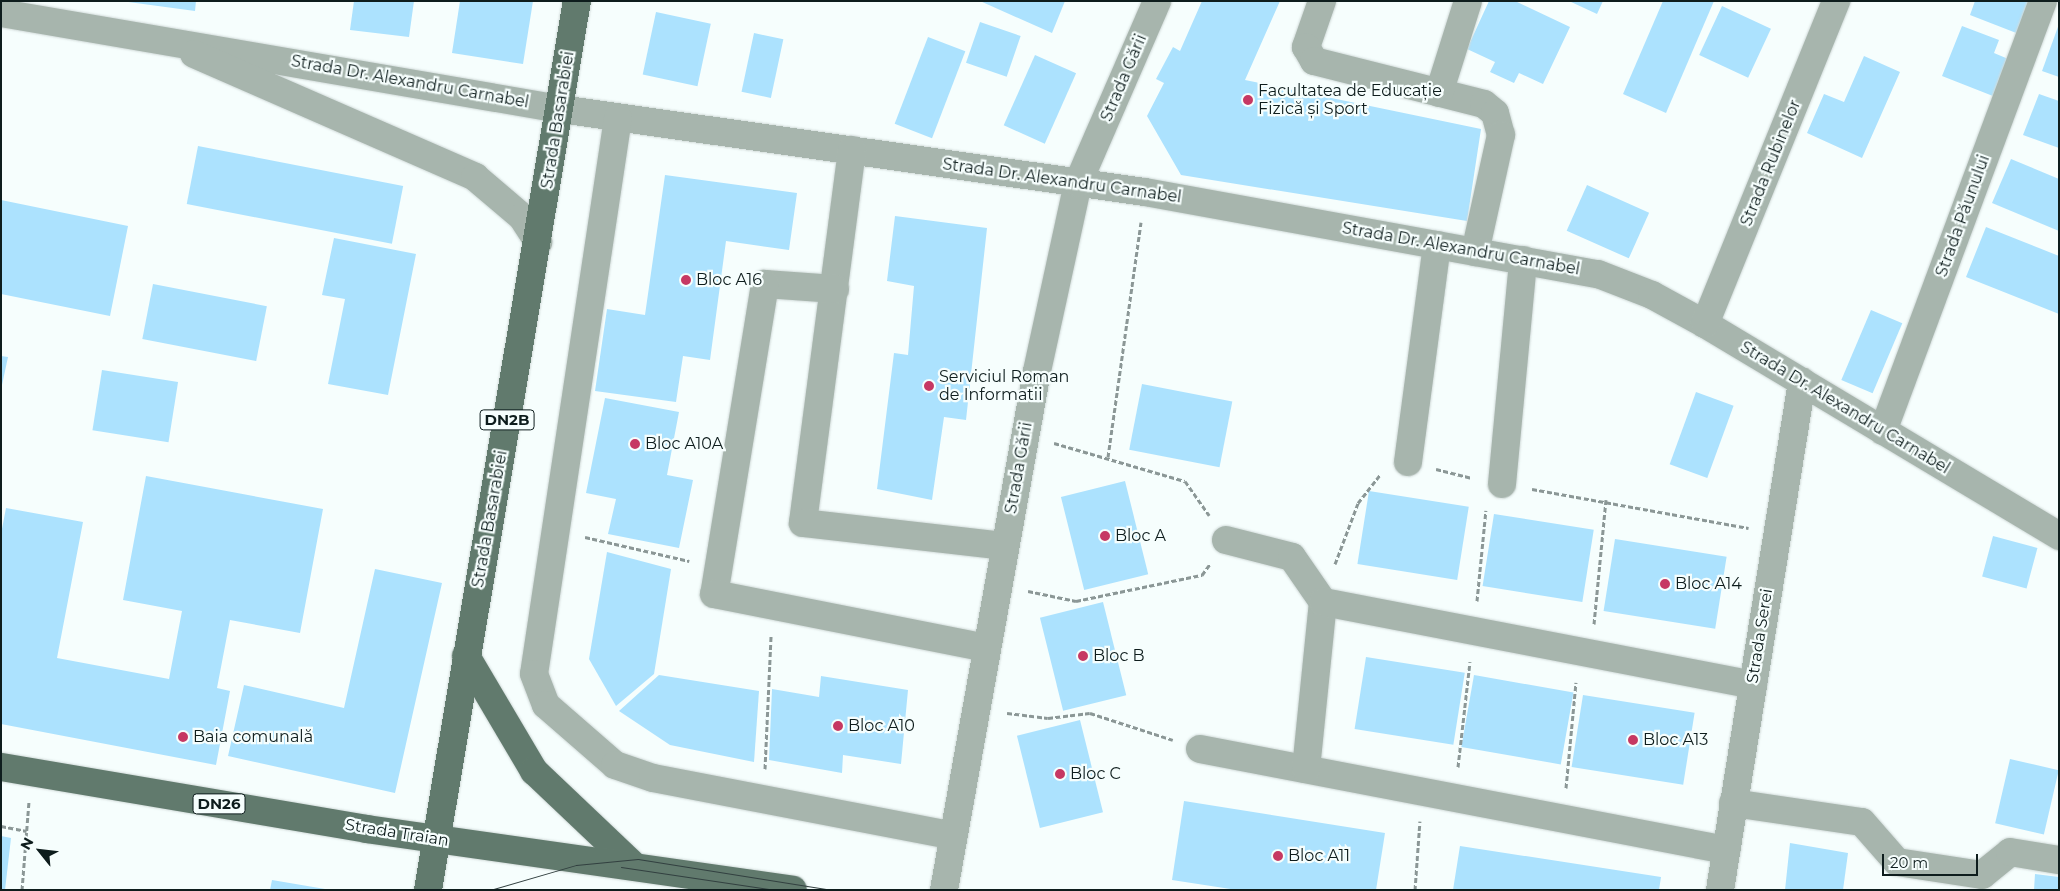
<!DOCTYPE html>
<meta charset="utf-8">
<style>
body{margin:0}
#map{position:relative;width:2060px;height:891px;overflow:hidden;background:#f6fefd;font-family:Montserrat,sans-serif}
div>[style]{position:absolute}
.building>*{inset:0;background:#ace2fe;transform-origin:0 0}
.path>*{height:3px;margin-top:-1.5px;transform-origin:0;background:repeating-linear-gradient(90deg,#8b9796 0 5px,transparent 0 7.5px)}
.roads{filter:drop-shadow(0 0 1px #d1dad9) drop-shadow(0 0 1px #d1dad9)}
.minor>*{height:28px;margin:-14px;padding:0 14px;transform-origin:14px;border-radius:14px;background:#a7b5ad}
.major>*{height:28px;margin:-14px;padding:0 14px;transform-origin:14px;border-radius:14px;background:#617a6d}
.tram>*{height:1px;margin:-0.5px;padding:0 0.5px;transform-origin:0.5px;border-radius:0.5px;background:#324040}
.dots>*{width:14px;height:14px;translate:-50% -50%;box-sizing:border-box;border:2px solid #f6fefd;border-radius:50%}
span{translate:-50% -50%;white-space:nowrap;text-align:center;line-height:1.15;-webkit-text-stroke:4.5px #f6fefd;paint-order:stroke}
.shield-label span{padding:1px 4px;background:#f6fefd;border:1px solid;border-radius:4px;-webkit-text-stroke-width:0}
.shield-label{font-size:15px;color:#0e1d1d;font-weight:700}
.street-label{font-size:16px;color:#0e1d1d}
.poi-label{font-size:16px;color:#0e1d1d}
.left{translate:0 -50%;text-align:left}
.frame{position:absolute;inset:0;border:2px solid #0e1d1d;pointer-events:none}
.north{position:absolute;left:15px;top:826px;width:50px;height:50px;-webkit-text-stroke:4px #f6fefd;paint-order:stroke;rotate:299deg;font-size:14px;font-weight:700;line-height:20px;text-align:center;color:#0e1d1d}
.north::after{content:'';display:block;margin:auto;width:18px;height:22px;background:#0e1d1d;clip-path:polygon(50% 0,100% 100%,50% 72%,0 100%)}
.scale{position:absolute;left:1882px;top:854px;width:96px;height:22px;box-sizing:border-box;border:2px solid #0e1d1d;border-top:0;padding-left:6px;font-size:15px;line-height:18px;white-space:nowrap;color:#0e1d1d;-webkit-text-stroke:4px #f6fefd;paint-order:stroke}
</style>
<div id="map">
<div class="building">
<i style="clip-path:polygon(121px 1px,196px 1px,195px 11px)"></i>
<i style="clip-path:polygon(354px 1px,414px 1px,409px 37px,350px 30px)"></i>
<i style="clip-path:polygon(460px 1px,533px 1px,523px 64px,452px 53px)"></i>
<i style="clip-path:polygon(980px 1px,1065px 1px,1052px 33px)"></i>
<i style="clip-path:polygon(1202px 1px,1280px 1px,1245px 80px,1481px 129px,1467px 221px,1181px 175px,1147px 116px,1164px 83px,1156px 79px,1173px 47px,1180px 51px)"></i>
<i style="clip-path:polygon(1489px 1px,1515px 1px,1570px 27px,1543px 84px,1519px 73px,1514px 83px,1490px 72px,1495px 62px,1467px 49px)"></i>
<i style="clip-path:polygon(1569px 1px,1603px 1px,1597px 14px)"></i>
<i style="clip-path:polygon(1663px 1px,1714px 1px,1666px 113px,1623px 94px)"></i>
<i style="clip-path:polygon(1975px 1px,2038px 1px,2024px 36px,1970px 15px)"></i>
<i style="left:1722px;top:6px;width:54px;height:54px;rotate:25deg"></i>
<i style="left:656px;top:12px;width:56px;height:64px;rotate:12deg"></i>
<i style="left:980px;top:22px;width:43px;height:43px;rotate:19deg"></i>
<i style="clip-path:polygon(2059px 24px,2059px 77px,2042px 71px)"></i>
<i style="clip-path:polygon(1962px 26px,1999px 40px,1994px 53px,2013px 61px,1998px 98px,1942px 76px)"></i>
<i style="left:754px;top:33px;width:30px;height:60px;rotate:12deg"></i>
<i style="left:928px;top:37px;width:40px;height:93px;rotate:21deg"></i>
<i style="left:1035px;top:55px;width:45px;height:77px;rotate:24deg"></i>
<i style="clip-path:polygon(1864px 56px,1900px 72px,1862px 158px,1807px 133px,1824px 94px,1844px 102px)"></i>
<i style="clip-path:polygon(2039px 94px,2059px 101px,2059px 148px,2023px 135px)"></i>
<i style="left:198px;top:146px;width:209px;height:59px;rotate:11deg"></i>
<i style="clip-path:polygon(2011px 159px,2059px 179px,2059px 231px,1992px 203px)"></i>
<i style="clip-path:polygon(665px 175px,797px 193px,789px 250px,726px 241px,710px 360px,683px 356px,676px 402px,595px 391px,607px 309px,645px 315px)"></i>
<i style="left:1587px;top:185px;width:68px;height:50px;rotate:24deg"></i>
<i style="clip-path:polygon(1px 200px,128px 226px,110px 316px,1px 294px)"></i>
<i style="clip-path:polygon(895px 216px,987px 228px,966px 420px,944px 417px,932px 500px,877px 489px,894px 353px,908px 355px,914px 286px,887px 281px)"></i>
<i style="clip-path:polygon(1986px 227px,2059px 256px,2059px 314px,1966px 277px)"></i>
<i style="clip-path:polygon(334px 238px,416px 254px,388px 395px,328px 384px,345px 299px,322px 295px)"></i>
<i style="left:153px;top:284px;width:116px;height:56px;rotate:11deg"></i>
<i style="left:1871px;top:310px;width:34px;height:76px;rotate:23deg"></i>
<i style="clip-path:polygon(1px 356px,8px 357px,2px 385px,1px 385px)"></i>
<i style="left:102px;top:370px;width:77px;height:61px;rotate:9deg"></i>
<i style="left:1142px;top:384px;width:92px;height:67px;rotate:11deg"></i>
<i style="left:1696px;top:392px;width:40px;height:77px;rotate:20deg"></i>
<i style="clip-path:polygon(605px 398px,679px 412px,667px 475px,693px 480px,679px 548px,608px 534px,616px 499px,586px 493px)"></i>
<i style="clip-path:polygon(146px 476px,323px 509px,300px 633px,230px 620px,217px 688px,230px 691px,216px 765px,1px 724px,1px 534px,6px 508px,83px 522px,57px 658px,169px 679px,182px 611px,123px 600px)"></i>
<i style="left:1125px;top:481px;width:96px;height:66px;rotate:76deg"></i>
<i style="left:1369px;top:491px;width:101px;height:74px;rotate:9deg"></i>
<i style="left:1494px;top:514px;width:101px;height:73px;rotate:9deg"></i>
<i style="left:1993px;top:536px;width:46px;height:42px;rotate:15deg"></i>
<i style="left:1615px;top:539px;width:113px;height:73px;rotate:9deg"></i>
<i style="clip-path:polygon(607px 552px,671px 569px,654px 674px,616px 706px,589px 659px)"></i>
<i style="clip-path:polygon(375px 569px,442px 583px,395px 793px,228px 756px,244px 685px,344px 708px)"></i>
<i style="left:1103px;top:602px;width:96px;height:65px;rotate:76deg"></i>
<i style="left:1366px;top:657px;width:100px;height:73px;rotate:9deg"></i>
<i style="clip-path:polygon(659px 675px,759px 691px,754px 762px,670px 745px,619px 711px)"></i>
<i style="left:1474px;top:675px;width:101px;height:73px;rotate:10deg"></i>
<i style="clip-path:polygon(821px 676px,908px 690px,901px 764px,843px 755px,842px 773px,769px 760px,772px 689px,819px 697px)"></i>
<i style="left:1583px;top:695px;width:113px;height:73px;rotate:9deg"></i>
<i style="left:1080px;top:720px;width:95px;height:65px;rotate:76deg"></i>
<i style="left:2010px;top:759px;width:50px;height:66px;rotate:13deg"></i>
<i style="clip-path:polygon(1184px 801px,1385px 833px,1376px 890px,1237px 890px,1172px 880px)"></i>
<i style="clip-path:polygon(1px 836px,11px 838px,5px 890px,1px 890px)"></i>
<i style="clip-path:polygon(1790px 843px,1848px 853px,1843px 890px,1785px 890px)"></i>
<i style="clip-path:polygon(1460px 846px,1661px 877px,1659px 890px,1453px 890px)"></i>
<i style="clip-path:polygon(2035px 874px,2059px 877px,2059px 890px,2034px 890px)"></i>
<i style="clip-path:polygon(272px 880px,325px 889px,325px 890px,270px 890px)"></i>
</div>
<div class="path">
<i style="left:1054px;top:443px;width:136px;rotate:16.2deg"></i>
<i style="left:1185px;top:481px;width:42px;rotate:54.8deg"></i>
<i style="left:1108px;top:457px;width:237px;rotate:-82deg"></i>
<i style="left:1436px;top:469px;width:36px;rotate:14deg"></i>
<i style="left:1532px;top:489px;width:220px;rotate:10.2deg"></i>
<i style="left:585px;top:537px;width:107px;rotate:13deg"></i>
<i style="left:1335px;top:564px;width:65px;rotate:-69.3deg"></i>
<i style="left:1358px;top:503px;width:36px;rotate:-52deg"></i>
<i style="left:1028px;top:591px;width:49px;rotate:11.8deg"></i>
<i style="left:1076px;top:601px;width:129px;rotate:-11.7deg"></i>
<i style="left:1202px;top:575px;width:14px;rotate:-54deg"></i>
<i style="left:1477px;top:601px;width:91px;rotate:-84.4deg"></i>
<i style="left:1594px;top:624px;width:125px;rotate:-84.5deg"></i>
<i style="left:1007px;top:713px;width:41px;rotate:7deg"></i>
<i style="left:1048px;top:718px;width:42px;rotate:-6.8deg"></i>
<i style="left:1090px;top:713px;width:87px;rotate:18deg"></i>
<i style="left:1458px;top:767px;width:106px;rotate:-83.5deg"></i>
<i style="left:765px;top:769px;width:134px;rotate:-87.4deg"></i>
<i style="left:1566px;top:788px;width:106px;rotate:-84.6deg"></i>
<i style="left:1px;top:826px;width:26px;rotate:11deg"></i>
<i style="left:22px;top:890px;width:88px;rotate:-85.5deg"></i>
<i style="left:1415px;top:890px;width:69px;rotate:-85.9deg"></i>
</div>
<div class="roads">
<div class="minor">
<i style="left:1322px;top:1px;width:49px;rotate:109.2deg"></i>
<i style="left:1306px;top:47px;width:16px;rotate:60deg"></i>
<i style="left:1314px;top:61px;width:175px;rotate:14.2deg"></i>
<i style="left:1484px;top:104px;width:14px;rotate:39deg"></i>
<i style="left:1495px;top:113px;width:23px;rotate:75deg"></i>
<i style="left:1501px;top:135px;width:120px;rotate:102.5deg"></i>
<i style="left:1px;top:13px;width:567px;rotate:9.74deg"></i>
<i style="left:560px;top:109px;width:591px;rotate:8.08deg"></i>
<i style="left:1145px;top:192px;width:460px;rotate:10.3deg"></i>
<i style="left:1598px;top:274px;width:58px;rotate:21.3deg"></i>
<i style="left:1652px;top:295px;width:60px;rotate:28.7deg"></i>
<i style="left:1705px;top:324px;width:413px;rotate:30.9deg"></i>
<i style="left:194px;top:54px;width:307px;rotate:23.6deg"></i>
<i style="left:475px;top:177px;width:62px;rotate:40.4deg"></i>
<i style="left:522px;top:217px;width:30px;rotate:57deg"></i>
<i style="left:1439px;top:93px;width:96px;rotate:-72.5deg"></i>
<i style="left:618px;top:118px;width:562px;rotate:98.59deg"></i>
<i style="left:534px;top:674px;width:33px;rotate:69deg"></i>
<i style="left:546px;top:705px;width:91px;rotate:41deg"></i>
<i style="left:615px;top:765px;width:40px;rotate:18.9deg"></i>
<i style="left:653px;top:778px;width:306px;rotate:10.9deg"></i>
<i style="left:852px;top:150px;width:376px;rotate:97.5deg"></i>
<i style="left:803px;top:523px;width:203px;rotate:6.5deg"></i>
<i style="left:835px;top:289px;width:70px;rotate:-175.9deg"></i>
<i style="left:765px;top:284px;width:314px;rotate:99.3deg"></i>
<i style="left:714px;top:594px;width:278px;rotate:11.2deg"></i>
<i style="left:1705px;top:324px;width:349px;rotate:-67.9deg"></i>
<i style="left:1883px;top:431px;width:459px;rotate:-69.6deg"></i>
<i style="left:1408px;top:462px;width:219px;rotate:-82.4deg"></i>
<i style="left:1502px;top:484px;width:225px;rotate:-84.6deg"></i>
<i style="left:1226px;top:540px;width:68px;rotate:14.4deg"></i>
<i style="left:1292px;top:557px;width:55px;rotate:55.4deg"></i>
<i style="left:1200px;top:749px;width:536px;rotate:10.87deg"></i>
<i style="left:1306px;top:769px;width:168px;rotate:-84.2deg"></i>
<i style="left:1323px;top:602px;width:438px;rotate:10.9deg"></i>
<i style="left:1733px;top:803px;width:130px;rotate:8.4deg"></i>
<i style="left:1862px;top:822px;width:53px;rotate:48.8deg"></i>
<i style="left:1897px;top:862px;width:86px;rotate:8.7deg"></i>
<i style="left:1982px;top:875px;width:36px;rotate:-39deg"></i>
<i style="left:2010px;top:852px;width:50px;rotate:9.3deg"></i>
<i style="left:944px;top:890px;width:527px;rotate:-79.84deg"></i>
<i style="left:1037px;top:371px;width:192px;rotate:-77.7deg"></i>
<i style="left:1078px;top:183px;width:198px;rotate:-66.5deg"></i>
<i style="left:1720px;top:890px;width:515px;rotate:-80.83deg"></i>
</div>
<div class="major">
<i style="left:466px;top:656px;width:134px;rotate:59.4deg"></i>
<i style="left:534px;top:771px;width:138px;rotate:43.5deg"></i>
<i style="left:1px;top:767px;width:371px;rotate:9.6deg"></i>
<i style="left:367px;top:829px;width:430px;rotate:8.1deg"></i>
<i style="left:428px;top:890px;width:901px;rotate:-80.49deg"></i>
</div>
</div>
<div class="tram">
<i style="left:621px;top:867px;width:156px;rotate:8.5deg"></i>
<i style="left:490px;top:890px;width:90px;rotate:-16.2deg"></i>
<i style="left:576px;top:865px;width:62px;rotate:-5.5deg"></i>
<i style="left:638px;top:859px;width:195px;rotate:9.1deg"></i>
</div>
<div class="dots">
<i style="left:1248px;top:100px;background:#c63863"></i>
<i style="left:686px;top:280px;background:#c63863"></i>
<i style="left:929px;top:386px;background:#c63863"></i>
<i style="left:635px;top:444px;background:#c63863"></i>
<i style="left:1105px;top:536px;background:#c63863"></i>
<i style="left:1665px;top:584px;background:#c63863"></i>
<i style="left:1083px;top:656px;background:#c63863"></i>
<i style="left:838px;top:726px;background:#c63863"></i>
<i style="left:183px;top:737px;background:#c63863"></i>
<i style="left:1633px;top:740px;background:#c63863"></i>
<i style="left:1060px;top:774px;background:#c63863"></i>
<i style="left:1278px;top:856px;background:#c63863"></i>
</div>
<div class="shield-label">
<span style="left:507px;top:420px">DN2B</span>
<span style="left:219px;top:804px">DN26</span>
</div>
<div class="street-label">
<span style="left:1124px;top:78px;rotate:-67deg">Strada Gării</span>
<span style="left:410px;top:82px;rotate:10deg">Strada Dr. Alexandru Carnabel</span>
<span style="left:558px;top:120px;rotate:-81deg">Strada Basarabiei</span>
<span style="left:1771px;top:163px;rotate:-68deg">Strada Rubinelor</span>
<span style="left:1062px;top:181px;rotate:8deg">Strada Dr. Alexandru Carnabel</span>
<span style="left:1963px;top:216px;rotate:-70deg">Strada Păunului</span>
<span style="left:1461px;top:249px;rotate:10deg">Strada Dr. Alexandru Carnabel</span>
<span style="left:1845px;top:408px;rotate:31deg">Strada Dr. Alexandru Carnabel</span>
<span style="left:1019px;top:468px;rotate:-80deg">Strada Gării</span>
<span style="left:490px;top:519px;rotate:-80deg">Strada Basarabiei</span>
<span style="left:1760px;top:636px;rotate:-81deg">Strada Serei</span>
<span style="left:397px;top:833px;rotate:9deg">Strada Traian</span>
</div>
<div class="poi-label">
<span class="left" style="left:1258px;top:100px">Facultatea de Educație<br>Fizică și Sport</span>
<span class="left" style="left:696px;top:280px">Bloc A16</span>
<span class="left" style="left:939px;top:386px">Serviciul Roman<br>de Informatii</span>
<span class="left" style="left:645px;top:444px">Bloc A10A</span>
<span class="left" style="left:1115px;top:536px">Bloc A</span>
<span class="left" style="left:1675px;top:584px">Bloc A14</span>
<span class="left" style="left:1093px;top:656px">Bloc B</span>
<span class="left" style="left:848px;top:726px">Bloc A10</span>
<span class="left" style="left:193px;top:737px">Baia comunală</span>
<span class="left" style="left:1643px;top:740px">Bloc A13</span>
<span class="left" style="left:1070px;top:774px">Bloc C</span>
<span class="left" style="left:1288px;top:856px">Bloc A11</span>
</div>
<div class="frame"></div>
<div class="north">N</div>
<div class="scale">20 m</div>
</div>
